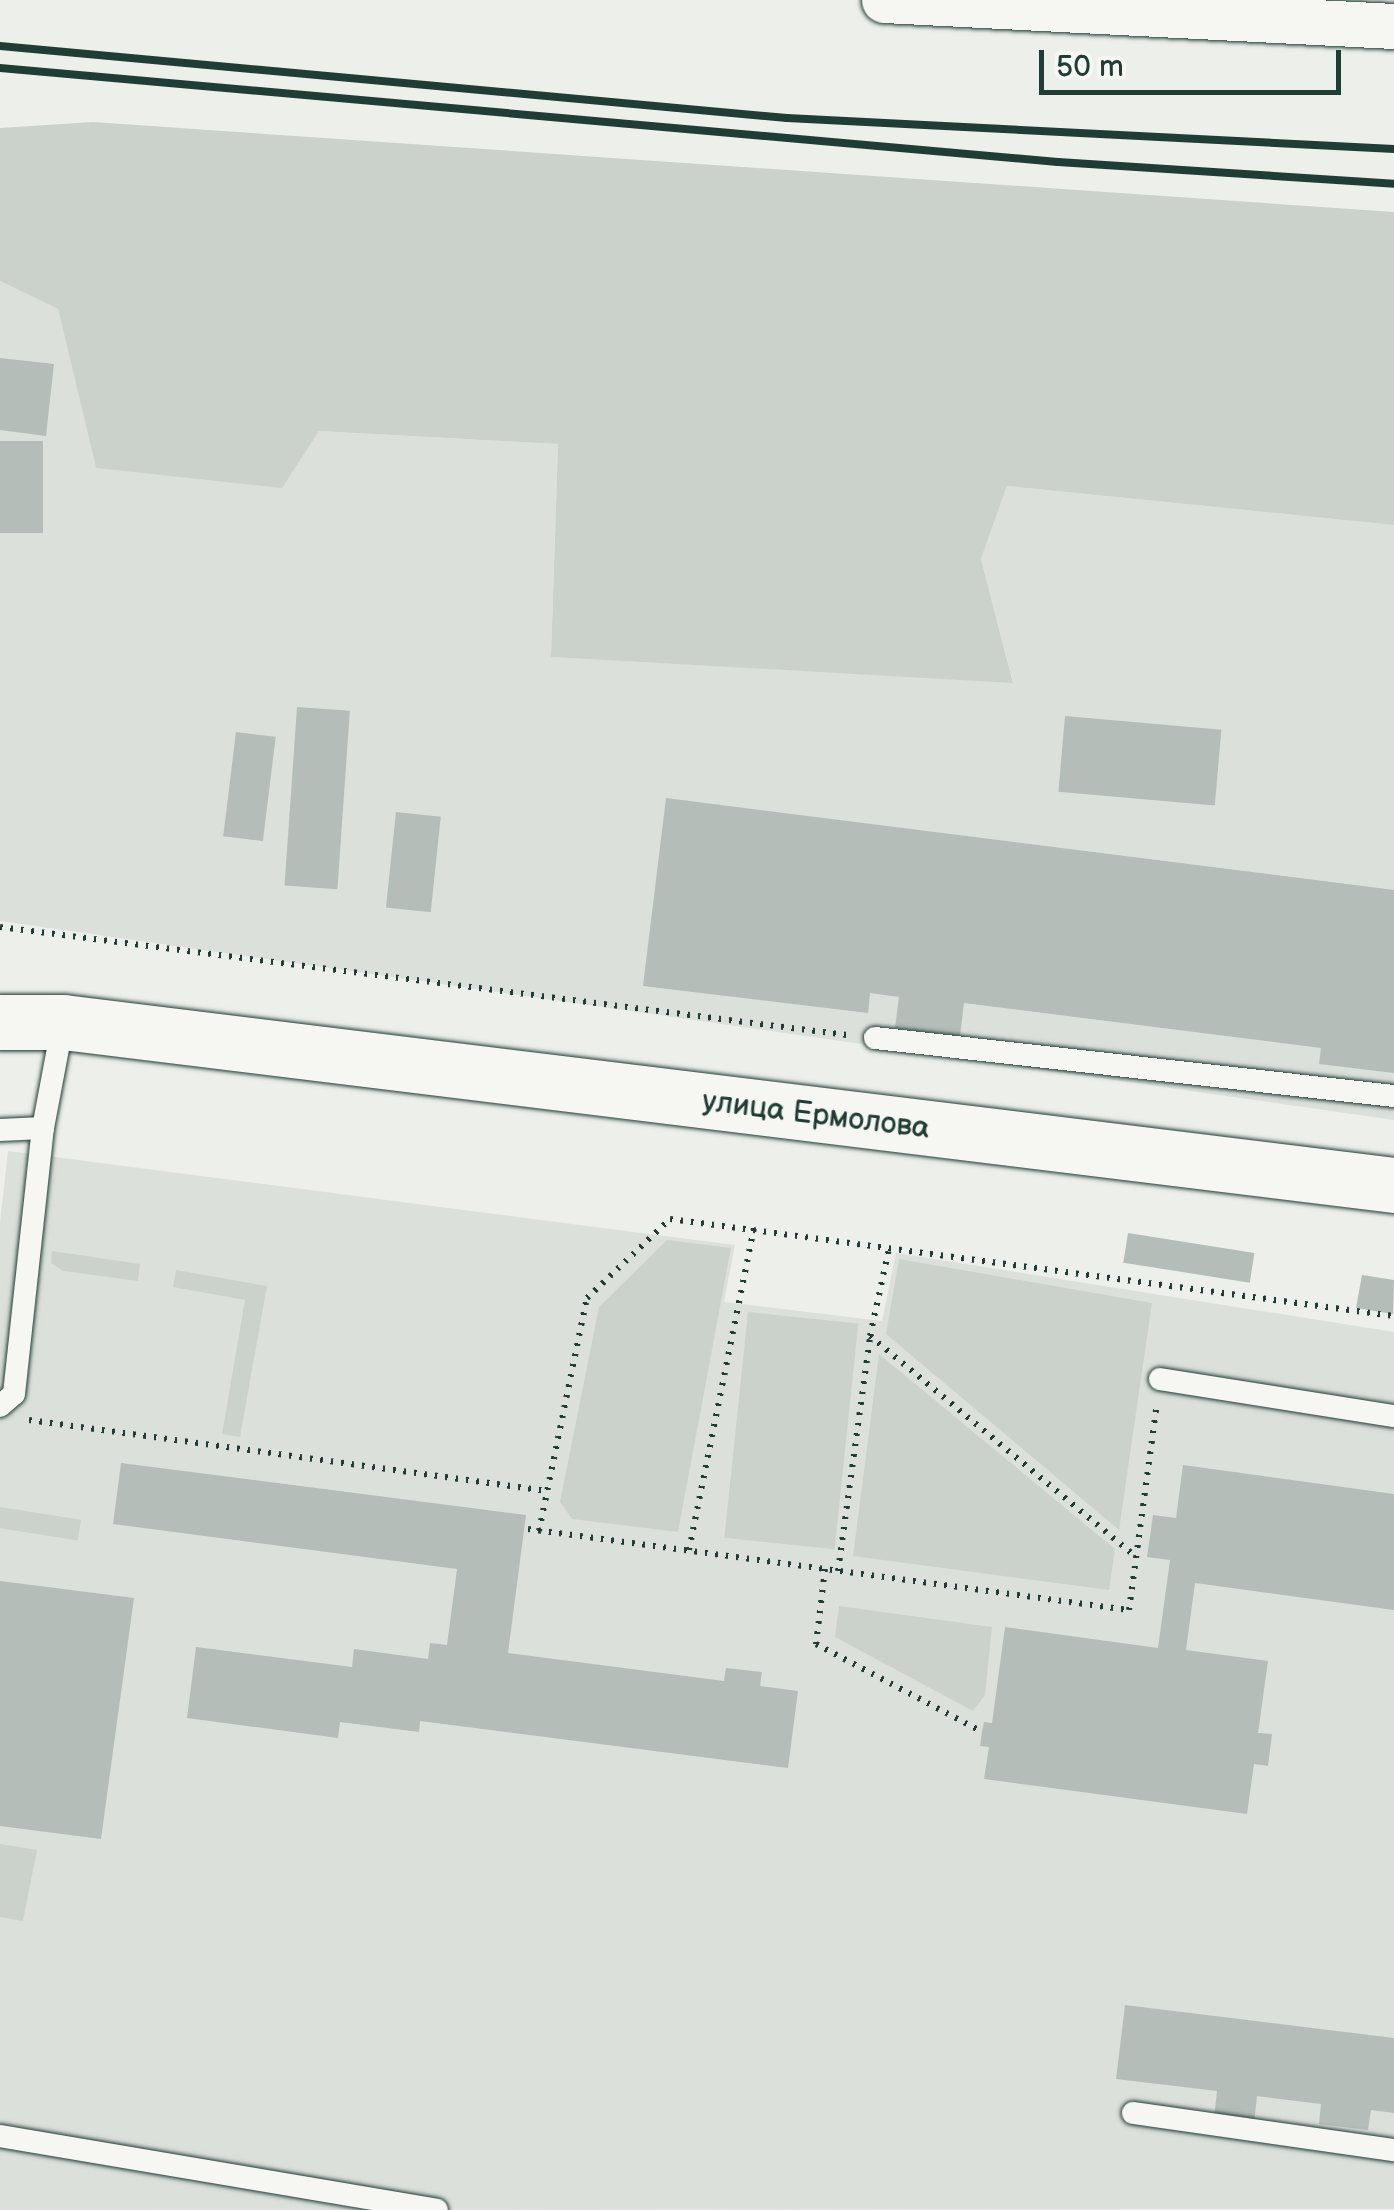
<!DOCTYPE html>
<meta charset="utf-8">
<style>
body{margin:0}
#map{position:relative;width:1394px;height:2210px;overflow:hidden;background:#edefea;font-family:"Balsamiq Sans",sans-serif}
div>[style]{position:absolute}
.built>*{inset:0;background:#dce0db}
.green>*{inset:0;background:#cbd2cc;transform-origin:0 0}
.building>*{inset:0;background:#b4bdb8;transform-origin:0 0}
.path>*{height:6px;margin-top:-3px;transform-origin:0;background:repeating-linear-gradient(90deg,#1f3d34 0 2.5px,transparent 0 10.5px)}
.roads{filter:drop-shadow(0 0 2px #1f3d34) drop-shadow(0 0 2px #1f3d34)}
.service>*{height:22px;margin:-11px;padding:0 11px;transform-origin:11px;border-radius:11px;background:#f6f6f2}
.minor>*{height:45px;margin:-22.5px;padding:0 22.5px;transform-origin:22.5px;border-radius:22.5px;background:#f6f6f2}
.secondary>*{height:55px;margin:-27.5px;padding:0 27.5px;transform-origin:27.5px;border-radius:27.5px;background:#f6f6f2}
.rail>*{height:8px;margin:-4px;padding:0 4px;transform-origin:4px;border-radius:4px;background:#1f3d34}
span{translate:-50% -50%;white-space:nowrap;text-align:center;line-height:1.15;-webkit-text-stroke:8px #f6f6f2;paint-order:stroke}
.street-label{font-size:30px;color:#1f3d34}
.scale{position:absolute;left:1039px;top:50px;width:302px;height:45px;box-sizing:border-box;border:5px solid #1f3d34;border-top:0;padding-left:12px;font-size:30px;line-height:35px;white-space:nowrap;color:#1f3d34;-webkit-text-stroke:8px #f6f6f2;paint-order:stroke}
</style>
<div id="map">
<div class="built">
<i style="clip-path:polygon(0 281px,58px 309px,96px 468px,319px 431px,558px 444px,551px 657px,1013px 682px,981px 559px,1007px 486px,1394px 525px,1394px 1120px,0 921px)"></i>
<i style="clip-path:polygon(8px 1151px,735px 1245px,724px 1302px,882px 1321px,896px 1253px,1394px 1332px,1394px 2209px,0 2210px,0 1222px)"></i>
</div>
<div class="green">
<i style="clip-path:polygon(93px 122px,1394px 212px,1394px 525px,1007px 486px,981px 559px,1013px 683px,551px 657px,558px 444px,319px 431px,282px 488px,96px 468px,58px 309px,0 281px,0 128px)"></i>
<i style="clip-path:polygon(667px 1240px,731px 1248px,678px 1532px,572px 1519px,560px 1502px,599px 1307px)"></i>
<i style="clip-path:polygon(52px 1251px,140px 1264px,138px 1281px,63px 1271px,51px 1263px)"></i>
<i style="clip-path:polygon(899px 1259px,1152px 1303px,1119px 1530px,886px 1334px)"></i>
<i style="clip-path:polygon(176px 1270px,267px 1286px,240px 1437px,222px 1434px,245px 1300px,173px 1287px)"></i>
<i style="left:748px;top:1312px;width:111px;height:227px;rotate:6deg"></i>
<i style="clip-path:polygon(879px 1354px,1115px 1549px,1109px 1590px,853px 1556px)"></i>
<i style="left:0;top:1507px;width:82px;height:21px;rotate:9deg"></i>
<i style="clip-path:polygon(839px 1606px,992px 1627px,985px 1695px,973px 1711px,835px 1637px)"></i>
<i style="clip-path:polygon(0 1844px,37px 1850px,23px 1921px,0 1917px)"></i>
</div>
<div class="building">
<i style="clip-path:polygon(0 358px,54px 364px,46px 436px,0 430px)"></i>
<i style="left:0;top:441px;width:43px;height:92px"></i>
<i style="left:297px;top:707px;width:53px;height:179px;rotate:4deg"></i>
<i style="left:1065px;top:716px;width:157px;height:76px;rotate:5deg"></i>
<i style="left:236px;top:732px;width:40px;height:105px;rotate:7deg"></i>
<i style="clip-path:polygon(666px 798px,1394px 890px,1394px 1073px,1319px 1064px,1321px 1048px,964px 1003px,960px 1036px,895px 1028px,899px 997px,870px 993px,868px 1013px,643px 986px)"></i>
<i style="left:396px;top:812px;width:45px;height:96px;rotate:6deg"></i>
<i style="left:1128px;top:1233px;width:128px;height:30px;rotate:9deg"></i>
<i style="clip-path:polygon(1362px 1275px,1394px 1280px,1393px 1314px,1356px 1308px)"></i>
<i style="clip-path:polygon(121px 1463px,526px 1515px,508px 1653px,724px 1681px,726px 1668px,762px 1672px,760px 1686px,798px 1691px,788px 1768px,420px 1721px,419px 1732px,340px 1722px,338px 1738px,187px 1718px,196px 1647px,352px 1667px,354px 1649px,428px 1659px,430px 1643px,447px 1645px,457px 1569px,113px 1524px)"></i>
<i style="clip-path:polygon(1183px 1465px,1394px 1494px,1394px 1610px,1195px 1583px,1186px 1650px,1268px 1661px,1258px 1733px,1272px 1734px,1268px 1766px,1254px 1764px,1247px 1814px,984px 1779px,989px 1747px,980px 1746px,982px 1732px,984px 1722px,992px 1723px,1005px 1627px,1158px 1648px,1170px 1560px,1147px 1557px,1153px 1515px,1176px 1518px)"></i>
<i style="clip-path:polygon(0 1581px,134px 1598px,101px 1839px,0 1826px)"></i>
<i style="clip-path:polygon(1125px 2005px,1394px 2038px,1394px 2113px,1371px 2110px,1368px 2130px,1319px 2124px,1321px 2104px,1257px 2096px,1254px 2124px,1214px 2118px,1217px 2091px,1116px 2079px)"></i>
</div>
<div class="path">
<i style="left:0;top:927px;width:854px;rotate:7.27deg"></i>
<i style="left:870px;top:1336px;width:346px;rotate:39.7deg"></i>
<i style="left:29px;top:1420px;width:523px;rotate:7.8deg"></i>
<i style="left:528px;top:1529px;width:606px;rotate:7.68deg"></i>
<i style="left:1129px;top:1610px;width:203px;rotate:-82.3deg"></i>
<i style="left:539px;top:1531px;width:238px;rotate:-78.4deg"></i>
<i style="left:587px;top:1298px;width:115px;rotate:-43.6deg"></i>
<i style="left:670px;top:1219px;width:730px;rotate:7.63deg"></i>
<i style="left:689px;top:1550px;width:329px;rotate:-78.6deg"></i>
<i style="left:825px;top:1569px;width:76px;rotate:96.8deg"></i>
<i style="left:816px;top:1644px;width:188px;rotate:27.9deg"></i>
<i style="left:838px;top:1571px;width:237px;rotate:-82.2deg"></i>
<i style="left:870px;top:1336px;width:94px;rotate:-77.7deg"></i>
</div>
<div class="roads">
<div class="service">
<i style="left:875px;top:1038px;width:522px;rotate:6.38deg"></i>
<i style="left:0;top:1130px;width:43px;rotate:-2.7deg"></i>
<i style="left:1160px;top:1379px;width:237px;rotate:9deg"></i>
<i style="left:0;top:1406px;width:18px;rotate:-41deg"></i>
<i style="left:14px;top:1394px;width:268px;rotate:-83.8deg"></i>
<i style="left:43px;top:1128px;width:108px;rotate:-79.3deg"></i>
<i style="left:1133px;top:2113px;width:264px;rotate:8.1deg"></i>
<i style="left:0;top:2136px;width:443px;rotate:9.6deg"></i>
</div>
<div class="minor">
<i style="left:884px;top:0;width:511px;rotate:2.92deg"></i>
</div>
<div class="secondary">
<i style="left:0;top:1022px;width:63px"></i>
<i style="left:63px;top:1022px;width:1341px;rotate:6.98deg"></i>
</div>
</div>
<div class="rail">
<i style="left:0;top:46px;width:790px;rotate:5.23deg"></i>
<i style="left:787px;top:118px;width:608px;rotate:2.92deg"></i>
<i style="left:0;top:68px;width:1062px;rotate:5.08deg"></i>
<i style="left:1058px;top:162px;width:337px;rotate:3.7deg"></i>
</div>
<div class="street-label">
<span style="left:816px;top:1115px;rotate:7deg">улица Ермолова</span>
</div>
<div class="scale">50 m</div>
</div>
